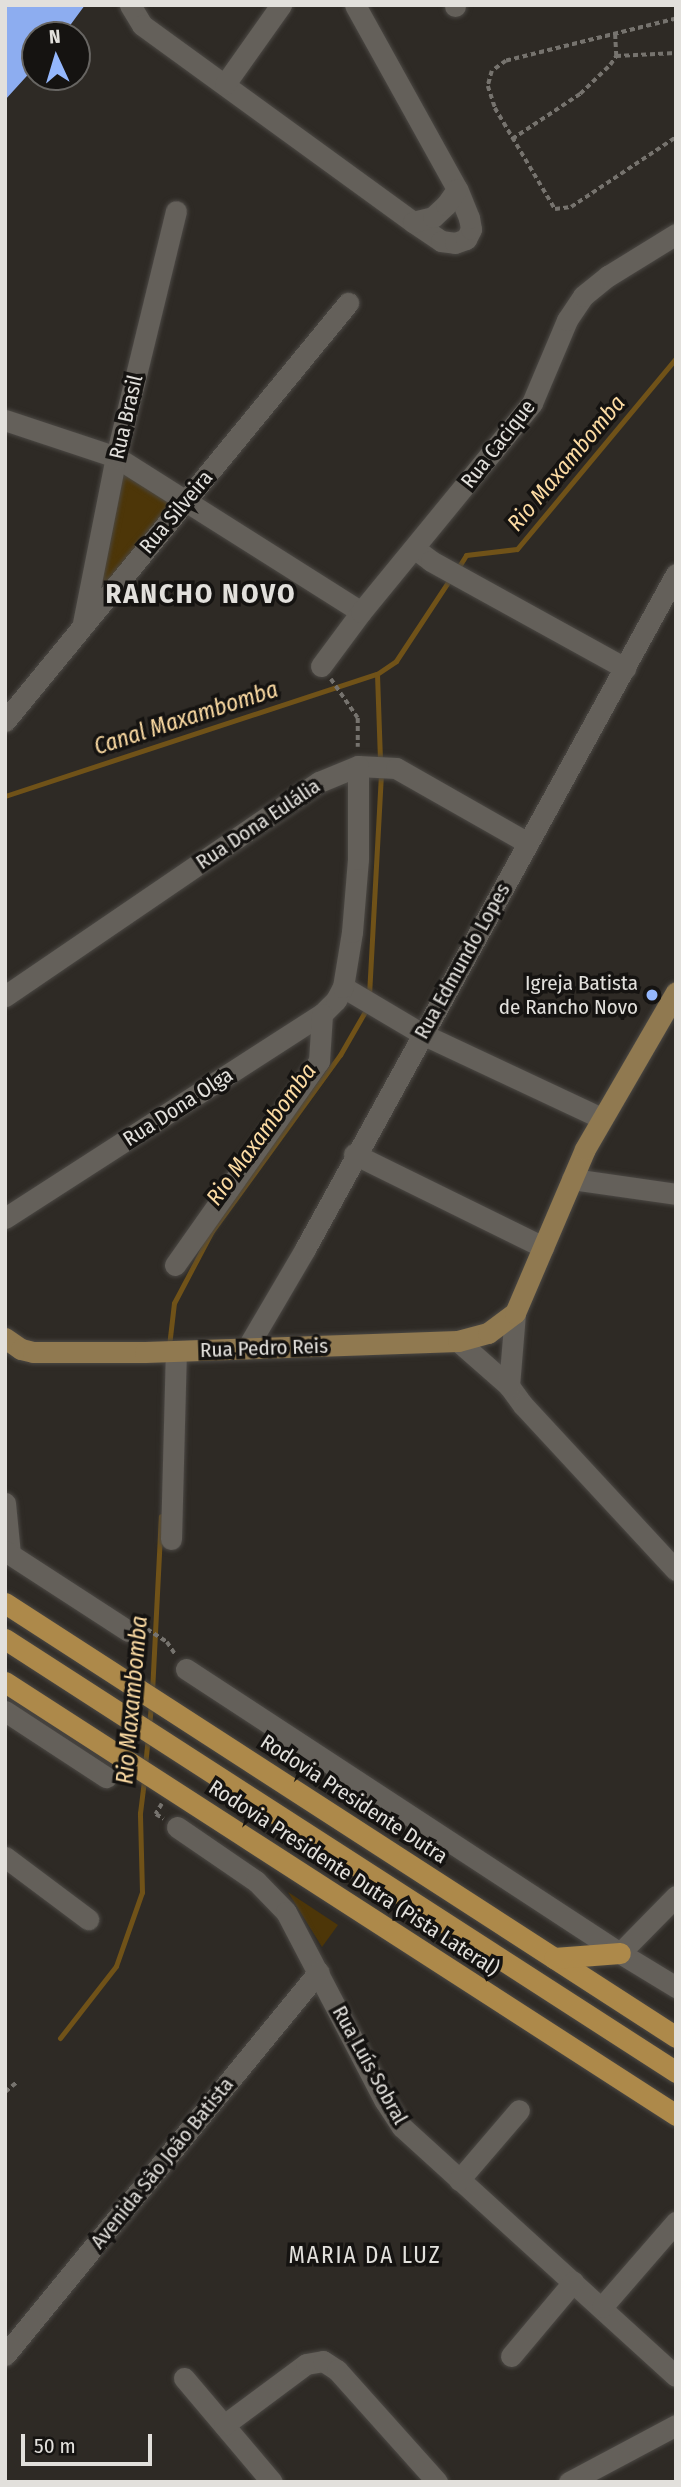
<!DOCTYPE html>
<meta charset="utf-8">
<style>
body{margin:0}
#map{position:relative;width:681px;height:2487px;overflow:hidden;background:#2e2a25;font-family:"Fira Sans Condensed",sans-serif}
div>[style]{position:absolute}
.green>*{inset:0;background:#4d3608}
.stream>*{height:5px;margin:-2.5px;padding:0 2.5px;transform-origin:2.5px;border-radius:2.5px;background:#705218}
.building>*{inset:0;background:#8dadf0}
.path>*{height:3.5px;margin-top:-1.75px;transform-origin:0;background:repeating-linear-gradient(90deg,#76736e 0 5px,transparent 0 8.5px)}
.roads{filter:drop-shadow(0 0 2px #4b4844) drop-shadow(0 0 2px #4b4844)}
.minor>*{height:21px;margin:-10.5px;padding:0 10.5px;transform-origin:10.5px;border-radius:10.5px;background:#64605a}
.major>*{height:21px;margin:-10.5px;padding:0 10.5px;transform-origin:10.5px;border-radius:10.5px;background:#907950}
.highway>*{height:21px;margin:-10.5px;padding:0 10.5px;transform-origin:10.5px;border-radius:10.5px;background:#ad894a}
.dots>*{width:19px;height:19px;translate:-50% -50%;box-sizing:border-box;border:4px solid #151311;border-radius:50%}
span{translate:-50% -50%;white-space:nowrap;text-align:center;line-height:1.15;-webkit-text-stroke:7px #151311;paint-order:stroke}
.street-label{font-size:21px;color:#e2e0dc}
.poi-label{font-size:21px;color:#e2e0dc}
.right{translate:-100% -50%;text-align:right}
.water-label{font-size:23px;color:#fcdba3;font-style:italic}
.neighbourhood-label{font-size:23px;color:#e2e0dc;letter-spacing:2px}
.district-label{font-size:28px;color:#e2e0dc;font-weight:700;letter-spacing:2px}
.frame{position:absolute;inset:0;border:7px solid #e2e0dc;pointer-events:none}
.north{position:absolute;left:21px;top:21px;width:70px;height:70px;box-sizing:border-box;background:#151311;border:2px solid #676562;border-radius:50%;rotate:356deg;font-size:19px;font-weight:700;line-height:28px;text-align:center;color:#e2e0dc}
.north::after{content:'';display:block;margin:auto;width:24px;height:32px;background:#94b7fd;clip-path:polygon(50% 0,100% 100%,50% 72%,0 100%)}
.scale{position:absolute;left:21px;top:2434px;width:131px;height:32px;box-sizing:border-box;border:4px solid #e2e0dc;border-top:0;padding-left:9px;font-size:21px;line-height:24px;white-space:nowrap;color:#e2e0dc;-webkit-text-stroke:5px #151311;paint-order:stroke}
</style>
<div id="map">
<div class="green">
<i style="clip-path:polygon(118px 459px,182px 498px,85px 619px)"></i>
<i style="clip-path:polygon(288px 1892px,338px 1925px,322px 1947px)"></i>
</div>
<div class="stream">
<i style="left:458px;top:568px;width:15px;rotate:-58deg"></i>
<i style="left:466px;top:555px;width:51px;rotate:-6.7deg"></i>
<i style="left:517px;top:549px;width:249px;rotate:-50.2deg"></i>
<i style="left:377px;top:674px;width:87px;rotate:88deg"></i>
<i style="left:5px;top:796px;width:391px;rotate:-18.2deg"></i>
<i style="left:377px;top:674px;width:23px;rotate:-34deg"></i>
<i style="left:396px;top:661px;width:98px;rotate:-56.6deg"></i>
<i style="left:369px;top:995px;width:224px;rotate:-86.9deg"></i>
<i style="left:169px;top:1346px;width:43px;rotate:-83.4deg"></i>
<i style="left:174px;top:1303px;width:81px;rotate:-62.2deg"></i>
<i style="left:212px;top:1231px;width:218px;rotate:-54deg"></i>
<i style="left:340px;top:1055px;width:54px;rotate:-60.1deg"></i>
<i style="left:152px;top:1692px;width:176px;rotate:-87.1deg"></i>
<i style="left:149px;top:1727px;width:22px;rotate:-85deg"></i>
<i style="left:145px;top:1765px;width:29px;rotate:-84deg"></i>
<i style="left:60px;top:2038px;width:91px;rotate:-52.1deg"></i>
<i style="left:116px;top:1966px;width:78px;rotate:-70.6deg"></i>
<i style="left:142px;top:1892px;width:79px;rotate:-91.5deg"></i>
<i style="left:140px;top:1813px;width:35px;rotate:-83deg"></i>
</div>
<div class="building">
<i style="clip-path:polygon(5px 5px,85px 5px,63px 35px,35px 35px,35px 67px,5px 100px)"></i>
</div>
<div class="path">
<i style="left:676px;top:19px;width:175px;rotate:166.1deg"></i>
<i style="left:506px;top:61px;width:17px;rotate:144deg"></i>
<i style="left:492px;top:71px;width:16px;rotate:105deg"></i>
<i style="left:488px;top:86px;width:23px;rotate:72deg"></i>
<i style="left:495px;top:108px;width:117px;rotate:59.3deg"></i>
<i style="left:555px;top:209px;width:16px;rotate:-7deg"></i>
<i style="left:571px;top:207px;width:126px;rotate:-33.7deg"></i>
<i style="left:616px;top:56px;width:60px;rotate:-2.9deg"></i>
<i style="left:512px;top:139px;width:82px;rotate:-33.5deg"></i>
<i style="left:580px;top:94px;width:42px;rotate:-44deg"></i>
<i style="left:610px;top:65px;width:11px;rotate:-56deg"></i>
<i style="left:616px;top:56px;width:21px;rotate:-93deg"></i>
<i style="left:331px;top:679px;width:47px;rotate:55.3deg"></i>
<i style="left:358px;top:718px;width:29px;rotate:90deg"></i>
<i style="left:147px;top:1629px;width:24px;rotate:33deg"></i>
<i style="left:167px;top:1642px;width:14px;rotate:56deg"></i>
<i style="left:162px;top:1804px;width:12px;rotate:121deg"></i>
<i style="left:156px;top:1814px;width:9px;rotate:32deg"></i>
<i style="left:5px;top:2092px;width:16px;rotate:-40deg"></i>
</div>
<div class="roads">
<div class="minor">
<i style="left:130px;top:5px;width:23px;rotate:59deg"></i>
<i style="left:142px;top:25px;width:335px;rotate:36deg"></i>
<i style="left:413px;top:222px;width:34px;rotate:34deg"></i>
<i style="left:441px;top:241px;width:14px;rotate:8deg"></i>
<i style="left:455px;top:243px;width:12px;rotate:-20deg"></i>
<i style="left:466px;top:239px;width:11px;rotate:-63deg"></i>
<i style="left:471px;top:229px;width:11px;rotate:-100deg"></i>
<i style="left:469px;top:218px;width:31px;rotate:-112deg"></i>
<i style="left:457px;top:189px;width:210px;rotate:-119deg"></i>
<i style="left:455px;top:5px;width:1px;rotate:90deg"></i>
<i style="left:225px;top:84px;width:97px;rotate:-54.7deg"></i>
<i style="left:413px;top:222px;width:21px;rotate:-14deg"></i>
<i style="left:433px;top:217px;width:18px;rotate:-43deg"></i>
<i style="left:446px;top:205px;width:19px;rotate:-55deg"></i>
<i style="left:5px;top:420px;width:117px;rotate:18.4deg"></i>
<i style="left:116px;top:457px;width:290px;rotate:32.3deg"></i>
<i style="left:414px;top:548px;width:21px;rotate:37deg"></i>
<i style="left:431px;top:561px;width:222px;rotate:28.9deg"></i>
<i style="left:83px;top:623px;width:169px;rotate:-78.8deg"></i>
<i style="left:116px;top:457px;width:253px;rotate:-76.3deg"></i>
<i style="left:321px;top:666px;width:67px;rotate:-53.5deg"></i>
<i style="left:361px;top:612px;width:270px;rotate:-50.7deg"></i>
<i style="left:532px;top:403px;width:90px;rotate:-67.1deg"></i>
<i style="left:567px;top:320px;width:29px;rotate:-56deg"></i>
<i style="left:583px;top:296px;width:32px;rotate:-39deg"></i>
<i style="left:608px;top:276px;width:80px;rotate:-31.7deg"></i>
<i style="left:5px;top:721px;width:541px;rotate:-50.63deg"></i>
<i style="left:343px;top:987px;width:92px;rotate:30.7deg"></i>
<i style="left:422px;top:1034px;width:198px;rotate:25.1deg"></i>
<i style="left:5px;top:996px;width:380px;rotate:-34.3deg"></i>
<i style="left:319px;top:782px;width:42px;rotate:-22.3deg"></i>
<i style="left:358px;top:766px;width:38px;rotate:3deg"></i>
<i style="left:396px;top:768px;width:152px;rotate:29.6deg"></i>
<i style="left:354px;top:1154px;width:211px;rotate:26.2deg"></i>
<i style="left:572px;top:1179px;width:105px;rotate:8.2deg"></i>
<i style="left:5px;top:1218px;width:377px;rotate:-32.8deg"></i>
<i style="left:322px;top:1014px;width:20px;rotate:-45deg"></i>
<i style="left:336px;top:1000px;width:15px;rotate:-62deg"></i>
<i style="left:343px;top:987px;width:56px;rotate:-80.7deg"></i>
<i style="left:352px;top:932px;width:73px;rotate:-85.3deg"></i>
<i style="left:358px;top:859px;width:93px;rotate:-90deg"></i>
<i style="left:175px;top:1265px;width:250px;rotate:-54.8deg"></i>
<i style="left:319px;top:1061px;width:47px;rotate:-86.3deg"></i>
<i style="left:458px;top:1341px;width:68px;rotate:41.4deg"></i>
<i style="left:509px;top:1386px;width:24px;rotate:54deg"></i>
<i style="left:523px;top:1405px;width:225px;rotate:47.2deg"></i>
<i style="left:247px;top:1348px;width:115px;rotate:-59.6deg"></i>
<i style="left:305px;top:1249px;width:770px;rotate:-61.21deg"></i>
<i style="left:509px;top:1386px;width:73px;rotate:-85.3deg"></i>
<i style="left:5px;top:1503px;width:51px;rotate:84.4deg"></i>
<i style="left:171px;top:1539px;width:188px;rotate:-88.5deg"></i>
<i style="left:5px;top:1551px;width:147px;rotate:33deg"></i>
<i style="left:186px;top:1669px;width:519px;rotate:33.2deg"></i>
<i style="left:620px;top:1953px;width:66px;rotate:31.3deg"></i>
<i style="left:5px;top:1711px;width:121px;rotate:33.2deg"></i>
<i style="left:177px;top:1827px;width:96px;rotate:34.4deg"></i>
<i style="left:256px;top:1881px;width:43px;rotate:45.9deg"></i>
<i style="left:286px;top:1912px;width:213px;rotate:62.4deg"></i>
<i style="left:385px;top:2101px;width:31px;rotate:57deg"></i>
<i style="left:402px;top:2127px;width:370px;rotate:42.3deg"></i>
<i style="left:5px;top:1857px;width:104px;rotate:36.8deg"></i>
<i style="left:620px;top:1953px;width:80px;rotate:-45.5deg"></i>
<i style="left:459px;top:2180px;width:92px;rotate:-49.4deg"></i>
<i style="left:602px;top:2307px;width:113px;rotate:-49deg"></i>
<i style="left:5px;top:2355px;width:495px;rotate:-50.7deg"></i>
<i style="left:511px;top:2356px;width:97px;rotate:-50deg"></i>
<i style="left:184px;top:2378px;width:136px;rotate:49.8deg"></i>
<i style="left:224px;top:2425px;width:102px;rotate:-36.6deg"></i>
<i style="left:306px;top:2364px;width:17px;rotate:-10deg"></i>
<i style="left:323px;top:2361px;width:17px;rotate:33deg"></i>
<i style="left:337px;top:2370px;width:150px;rotate:48.2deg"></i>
<i style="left:569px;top:2482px;width:121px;rotate:-28deg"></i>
</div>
<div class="major">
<i style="left:5px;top:1338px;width:19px;rotate:35deg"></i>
<i style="left:21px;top:1349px;width:12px;rotate:14deg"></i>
<i style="left:33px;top:1352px;width:112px"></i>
<i style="left:145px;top:1352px;width:313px;rotate:-2deg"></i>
<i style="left:458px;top:1341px;width:31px;rotate:-15deg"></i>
<i style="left:488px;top:1333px;width:34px;rotate:-37deg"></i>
<i style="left:515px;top:1313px;width:178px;rotate:-66.9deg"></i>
<i style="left:585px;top:1149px;width:181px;rotate:-59.9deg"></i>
</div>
<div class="highway">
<i style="left:5px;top:1603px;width:799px;rotate:32.89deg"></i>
<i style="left:5px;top:1639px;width:799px;rotate:32.83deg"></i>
<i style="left:5px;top:1682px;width:799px;rotate:32.83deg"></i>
<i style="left:554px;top:1958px;width:66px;rotate:-4.3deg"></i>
</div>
</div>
<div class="dots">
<i style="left:652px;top:995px;background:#94b7fd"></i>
</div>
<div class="street-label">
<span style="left:126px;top:417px;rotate:-77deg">Rua Brasil</span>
<span style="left:498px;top:444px;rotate:-52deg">Rua Cacique</span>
<span style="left:176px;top:512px;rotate:-50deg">Rua Silveira</span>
<span style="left:258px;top:824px;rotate:-34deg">Rua Dona Eulália</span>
<span style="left:462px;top:961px;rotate:-61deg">Rua Edmundo Lopes</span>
<span style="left:178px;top:1107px;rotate:-33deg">Rua Dona Olga</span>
<span style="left:264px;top:1348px;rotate:-2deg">Rua Pedro Reis</span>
<span style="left:354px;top:1799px;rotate:33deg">Rodovia Presidente Dutra</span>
<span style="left:354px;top:1878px;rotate:33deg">Rodovia Presidente Dutra (Pista Lateral)</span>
<span style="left:370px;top:2065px;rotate:61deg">Rua Luís Sobral</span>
<span style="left:162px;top:2163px;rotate:-51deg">Avenida São João Batista</span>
</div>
<div class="poi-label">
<span class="right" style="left:638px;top:995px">Igreja Batista<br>de Rancho Novo</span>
</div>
<div class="water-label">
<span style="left:566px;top:463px;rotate:-50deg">Rio Maxambomba</span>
<span style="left:186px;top:718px;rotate:-18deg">Canal Maxambomba</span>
<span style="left:261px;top:1134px;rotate:-54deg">Rio Maxambomba</span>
<span style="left:132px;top:1700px;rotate:-85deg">Rio Maxambomba</span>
</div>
<div class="neighbourhood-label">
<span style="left:365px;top:2255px">MARIA DA LUZ</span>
</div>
<div class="district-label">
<span style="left:201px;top:594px">RANCHO NOVO</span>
</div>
<div class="frame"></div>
<div class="north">N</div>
<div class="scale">50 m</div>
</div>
